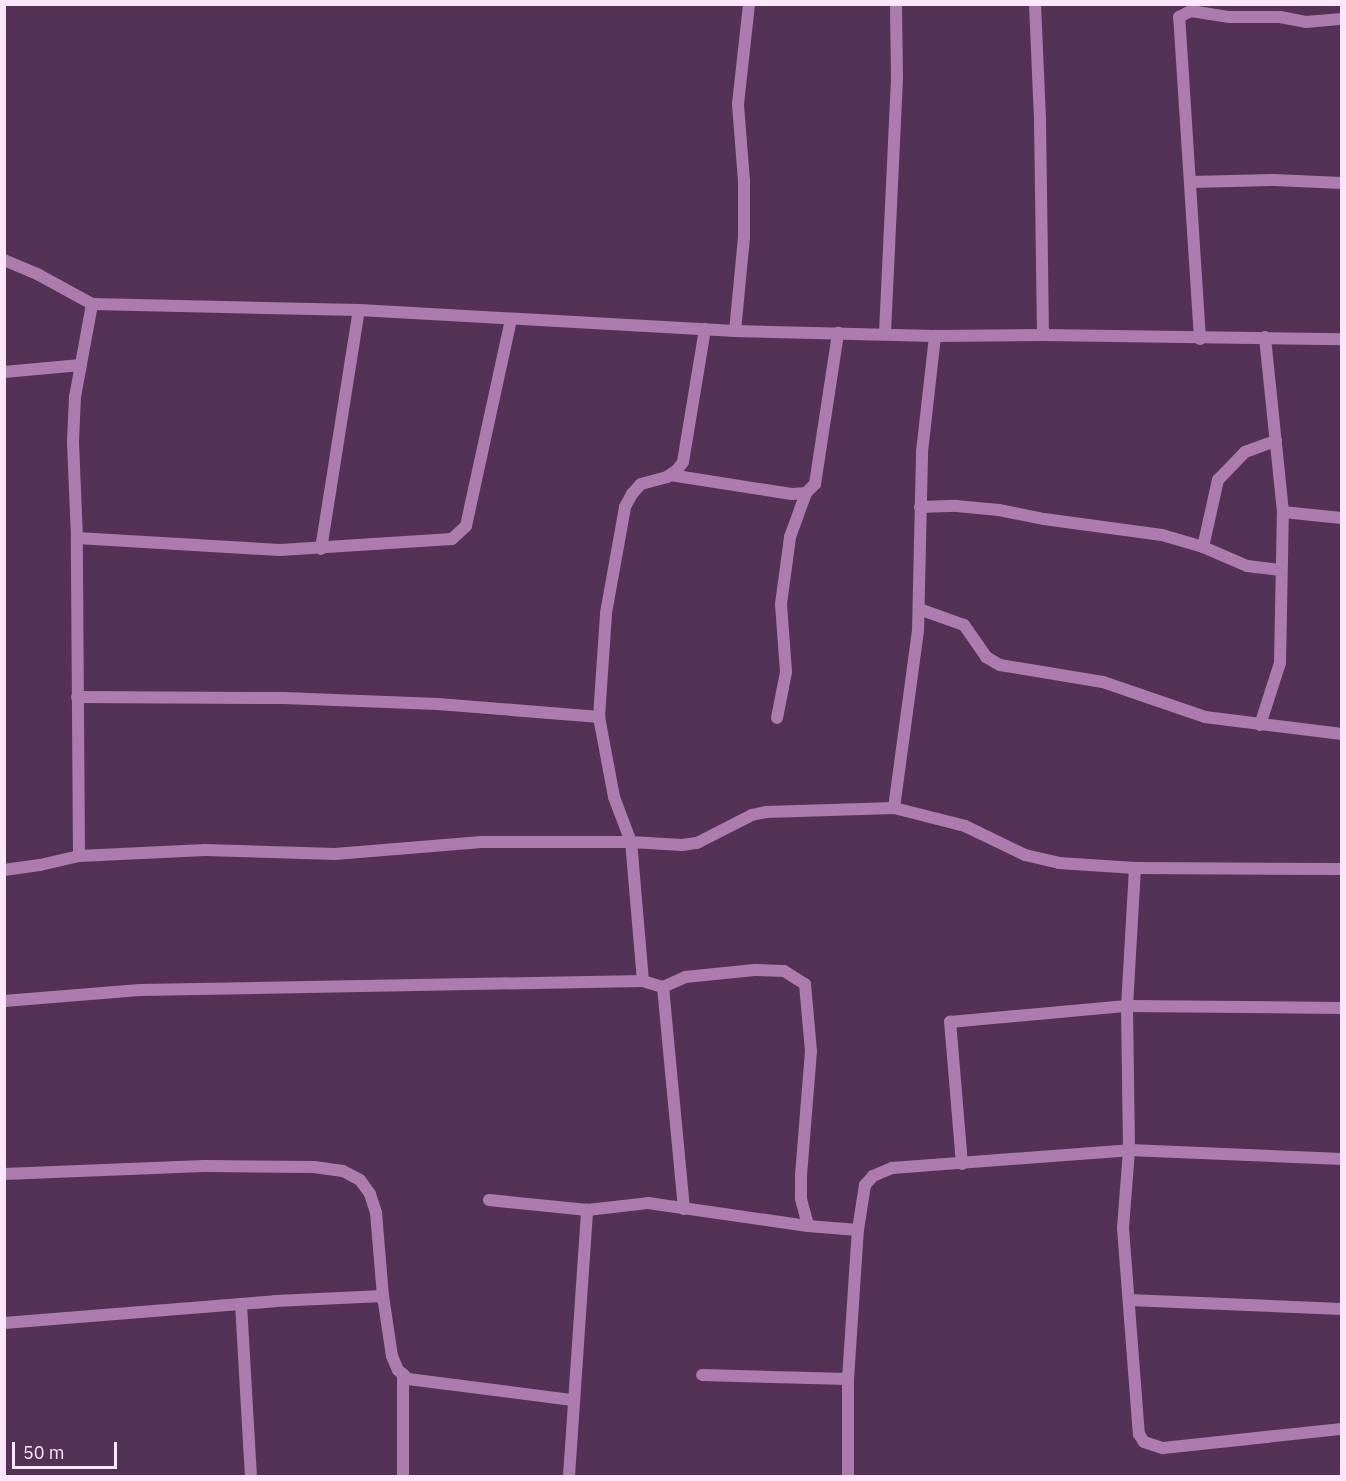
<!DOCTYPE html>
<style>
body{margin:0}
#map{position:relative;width:1346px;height:1481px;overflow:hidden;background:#533255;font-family:"IBM Plex Sans",sans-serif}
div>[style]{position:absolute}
.minor>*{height:12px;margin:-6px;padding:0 6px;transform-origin:6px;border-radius:6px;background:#ab7cad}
span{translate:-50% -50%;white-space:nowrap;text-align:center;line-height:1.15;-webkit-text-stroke:5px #533255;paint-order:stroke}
.frame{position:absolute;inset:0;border:6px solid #fce7fd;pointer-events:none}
.scale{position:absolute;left:12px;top:1442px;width:105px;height:27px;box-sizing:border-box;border:3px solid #fce7fd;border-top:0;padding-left:8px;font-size:18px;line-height:21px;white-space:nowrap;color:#fce7fd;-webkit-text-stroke:4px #533255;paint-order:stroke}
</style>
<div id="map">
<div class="minor">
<i style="left:1035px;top:4px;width:116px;rotate:87.5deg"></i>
<i style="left:1040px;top:120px;width:215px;rotate:89.2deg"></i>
<i style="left:1191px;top:182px;width:83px;rotate:-1.4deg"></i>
<i style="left:1274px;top:180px;width:68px;rotate:2.5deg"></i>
<i style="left:4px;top:260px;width:38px;rotate:23deg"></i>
<i style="left:39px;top:275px;width:60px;rotate:28.7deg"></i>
<i style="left:92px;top:304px;width:267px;rotate:1.3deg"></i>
<i style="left:359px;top:310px;width:377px;rotate:3.2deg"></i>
<i style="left:735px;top:331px;width:200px;rotate:1.4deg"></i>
<i style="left:935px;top:336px;width:108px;rotate:-0.5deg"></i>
<i style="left:1043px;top:335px;width:299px;rotate:0.8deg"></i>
<i style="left:735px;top:331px;width:94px;rotate:-84.5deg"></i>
<i style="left:744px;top:237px;width:56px;rotate:-90deg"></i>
<i style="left:744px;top:181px;width:77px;rotate:-94.5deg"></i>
<i style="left:738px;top:104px;width:101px;rotate:-83.7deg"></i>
<i style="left:885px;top:333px;width:255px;rotate:-87.3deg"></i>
<i style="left:897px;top:78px;width:74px;rotate:-90.8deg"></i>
<i style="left:1200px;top:339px;width:323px;rotate:-93.7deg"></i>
<i style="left:1179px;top:17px;width:13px;rotate:-27deg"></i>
<i style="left:1191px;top:11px;width:39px;rotate:9deg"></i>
<i style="left:1230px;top:17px;width:50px"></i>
<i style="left:1280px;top:17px;width:26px;rotate:11deg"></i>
<i style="left:1306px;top:22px;width:36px;rotate:-5deg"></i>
<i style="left:4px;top:372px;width:77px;rotate:-5.2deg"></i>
<i style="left:670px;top:475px;width:123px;rotate:8.9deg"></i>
<i style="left:792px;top:494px;width:14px;rotate:-4deg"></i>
<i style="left:806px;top:493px;width:13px;rotate:-45deg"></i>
<i style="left:815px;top:484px;width:153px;rotate:-81.3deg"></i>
<i style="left:920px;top:507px;width:36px;rotate:-2deg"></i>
<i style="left:956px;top:506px;width:43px;rotate:5.3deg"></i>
<i style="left:999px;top:510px;width:46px;rotate:11.3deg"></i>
<i style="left:1044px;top:519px;width:119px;rotate:7.7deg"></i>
<i style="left:1162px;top:535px;width:43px;rotate:16.3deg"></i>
<i style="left:1203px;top:547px;width:48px;rotate:23.4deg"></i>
<i style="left:1247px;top:566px;width:34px;rotate:7deg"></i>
<i style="left:1283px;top:512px;width:59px;rotate:5.8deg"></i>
<i style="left:77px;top:538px;width:203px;rotate:3.4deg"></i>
<i style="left:280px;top:550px;width:172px;rotate:-3.7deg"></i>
<i style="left:452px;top:539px;width:19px;rotate:-43deg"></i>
<i style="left:466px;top:526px;width:211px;rotate:-77.7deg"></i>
<i style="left:1203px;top:547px;width:69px;rotate:-77.4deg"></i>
<i style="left:1218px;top:480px;width:39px;rotate:-46deg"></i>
<i style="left:1245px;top:452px;width:33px;rotate:-20deg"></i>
<i style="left:321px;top:549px;width:242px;rotate:-81deg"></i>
<i style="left:919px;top:609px;width:48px;rotate:19.6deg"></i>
<i style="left:964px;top:625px;width:39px;rotate:55deg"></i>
<i style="left:986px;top:657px;width:16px;rotate:30deg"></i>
<i style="left:1000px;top:665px;width:104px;rotate:9.4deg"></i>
<i style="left:1103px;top:682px;width:108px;rotate:18.9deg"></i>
<i style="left:1205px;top:717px;width:138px;rotate:7.1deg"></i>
<i style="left:77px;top:697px;width:207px;rotate:0.3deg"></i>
<i style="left:284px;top:698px;width:154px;rotate:2.2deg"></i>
<i style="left:438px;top:704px;width:162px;rotate:4.6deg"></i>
<i style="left:777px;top:718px;width:47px;rotate:-78.9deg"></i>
<i style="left:786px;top:672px;width:68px;rotate:-94.2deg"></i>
<i style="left:781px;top:604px;width:68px;rotate:-82.3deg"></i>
<i style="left:790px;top:537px;width:47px;rotate:-70deg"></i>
<i style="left:1260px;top:725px;width:65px;rotate:-72.1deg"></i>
<i style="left:1280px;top:663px;width:151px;rotate:-88.9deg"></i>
<i style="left:1283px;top:512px;width:176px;rotate:-95.9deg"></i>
<i style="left:894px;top:808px;width:179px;rotate:-82.3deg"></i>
<i style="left:918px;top:631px;width:179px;rotate:-88.7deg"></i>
<i style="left:922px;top:452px;width:117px;rotate:-83.6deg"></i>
<i style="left:79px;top:856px;width:318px;rotate:-90.4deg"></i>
<i style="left:77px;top:538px;width:97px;rotate:-92.4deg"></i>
<i style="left:73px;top:441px;width:44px;rotate:-87.4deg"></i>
<i style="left:75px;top:397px;width:95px;rotate:-79.6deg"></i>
<i style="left:1135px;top:868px;width:138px;rotate:93.3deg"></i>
<i style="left:1127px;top:1006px;width:144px;rotate:89.2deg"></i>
<i style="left:1129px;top:1150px;width:78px;rotate:94.4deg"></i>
<i style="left:1123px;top:1228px;width:207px;rotate:85.6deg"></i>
<i style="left:1139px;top:1434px;width:9px;rotate:58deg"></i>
<i style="left:1144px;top:1442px;width:20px;rotate:18deg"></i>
<i style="left:1163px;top:1448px;width:180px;rotate:-6.1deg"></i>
<i style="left:4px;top:870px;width:36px;rotate:-8deg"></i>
<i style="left:40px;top:865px;width:40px;rotate:-13deg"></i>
<i style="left:79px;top:856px;width:126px;rotate:-2.7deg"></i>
<i style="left:205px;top:850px;width:130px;rotate:1.8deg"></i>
<i style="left:335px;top:854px;width:147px;rotate:-4.7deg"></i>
<i style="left:482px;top:842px;width:149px"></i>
<i style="left:631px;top:842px;width:51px;rotate:3.4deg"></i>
<i style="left:682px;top:845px;width:15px;rotate:-8deg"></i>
<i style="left:697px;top:843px;width:62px;rotate:-27deg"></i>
<i style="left:752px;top:815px;width:14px;rotate:-12deg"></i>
<i style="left:766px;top:812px;width:128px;rotate:-1.8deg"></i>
<i style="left:894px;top:808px;width:73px;rotate:14.2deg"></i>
<i style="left:965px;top:826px;width:67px;rotate:25.8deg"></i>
<i style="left:1025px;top:855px;width:35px;rotate:13deg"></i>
<i style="left:1059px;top:863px;width:76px;rotate:3.8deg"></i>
<i style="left:1135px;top:868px;width:207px;rotate:0.3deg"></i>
<i style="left:643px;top:981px;width:140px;rotate:-94.9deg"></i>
<i style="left:631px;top:842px;width:48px;rotate:-110.7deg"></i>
<i style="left:614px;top:797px;width:81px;rotate:-100.6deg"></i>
<i style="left:599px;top:717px;width:104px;rotate:-86.1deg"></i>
<i style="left:606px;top:613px;width:108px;rotate:-79.8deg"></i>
<i style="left:625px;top:507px;width:15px;rotate:-62deg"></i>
<i style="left:632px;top:494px;width:13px;rotate:-48deg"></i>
<i style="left:641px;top:484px;width:27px;rotate:-15deg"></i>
<i style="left:667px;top:477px;width:12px;rotate:-35deg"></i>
<i style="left:677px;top:470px;width:10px;rotate:-53deg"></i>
<i style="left:683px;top:462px;width:135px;rotate:-80.6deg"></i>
<i style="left:663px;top:987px;width:24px;rotate:-24deg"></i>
<i style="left:685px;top:977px;width:70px;rotate:-5.7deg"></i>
<i style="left:755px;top:970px;width:29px;rotate:2deg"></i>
<i style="left:784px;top:971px;width:25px;rotate:32deg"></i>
<i style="left:805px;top:984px;width:67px;rotate:84.9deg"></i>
<i style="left:811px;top:1051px;width:124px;rotate:94.6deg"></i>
<i style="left:801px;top:1175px;width:24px;rotate:90deg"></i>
<i style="left:801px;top:1199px;width:28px;rotate:75deg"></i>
<i style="left:4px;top:1001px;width:136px;rotate:-4.6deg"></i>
<i style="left:140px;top:990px;width:503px;rotate:-1.03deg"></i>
<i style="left:643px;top:981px;width:21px;rotate:17deg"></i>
<i style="left:663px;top:987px;width:223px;rotate:84.6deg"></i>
<i style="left:962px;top:1164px;width:143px;rotate:-94.8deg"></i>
<i style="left:950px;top:1022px;width:178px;rotate:-5.2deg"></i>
<i style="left:1127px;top:1006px;width:215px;rotate:0.5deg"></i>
<i style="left:4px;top:1174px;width:200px;rotate:-2.3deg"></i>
<i style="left:204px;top:1166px;width:110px;rotate:0.5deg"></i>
<i style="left:314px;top:1167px;width:29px;rotate:8deg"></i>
<i style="left:343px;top:1171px;width:19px;rotate:28deg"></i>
<i style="left:360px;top:1180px;width:17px;rotate:54deg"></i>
<i style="left:370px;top:1194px;width:20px;rotate:72deg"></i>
<i style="left:376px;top:1213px;width:83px;rotate:85.2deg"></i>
<i style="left:383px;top:1296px;width:61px;rotate:81.5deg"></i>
<i style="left:392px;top:1356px;width:15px;rotate:67deg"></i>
<i style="left:398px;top:1370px;width:13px;rotate:42deg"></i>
<i style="left:408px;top:1379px;width:166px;rotate:7.3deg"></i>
<i style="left:489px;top:1200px;width:99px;rotate:5.8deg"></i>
<i style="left:587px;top:1210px;width:61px;rotate:-6.5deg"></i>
<i style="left:648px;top:1203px;width:162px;rotate:8.2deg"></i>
<i style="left:808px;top:1226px;width:50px;rotate:4.6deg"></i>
<i style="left:1129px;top:1300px;width:213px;rotate:2.4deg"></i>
<i style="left:241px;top:1304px;width:172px;rotate:86.7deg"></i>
<i style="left:4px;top:1323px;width:272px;rotate:-4.6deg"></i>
<i style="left:275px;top:1301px;width:108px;rotate:-2.7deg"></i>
<i style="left:403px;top:1374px;width:102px;rotate:90deg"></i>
<i style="left:702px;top:1375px;width:146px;rotate:1.6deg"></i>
<i style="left:569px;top:1476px;width:267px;rotate:-86.1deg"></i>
<i style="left:848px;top:1476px;width:97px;rotate:-90deg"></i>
<i style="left:848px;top:1379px;width:149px;rotate:-86.2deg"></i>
<i style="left:858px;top:1230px;width:46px;rotate:-81.2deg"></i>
<i style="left:865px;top:1185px;width:12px;rotate:-48deg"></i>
<i style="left:873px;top:1176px;width:21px;rotate:-23deg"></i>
<i style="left:892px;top:1168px;width:238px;rotate:-4.3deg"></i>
<i style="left:1129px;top:1150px;width:213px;rotate:2.4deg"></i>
</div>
<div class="frame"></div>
<div class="scale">50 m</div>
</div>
